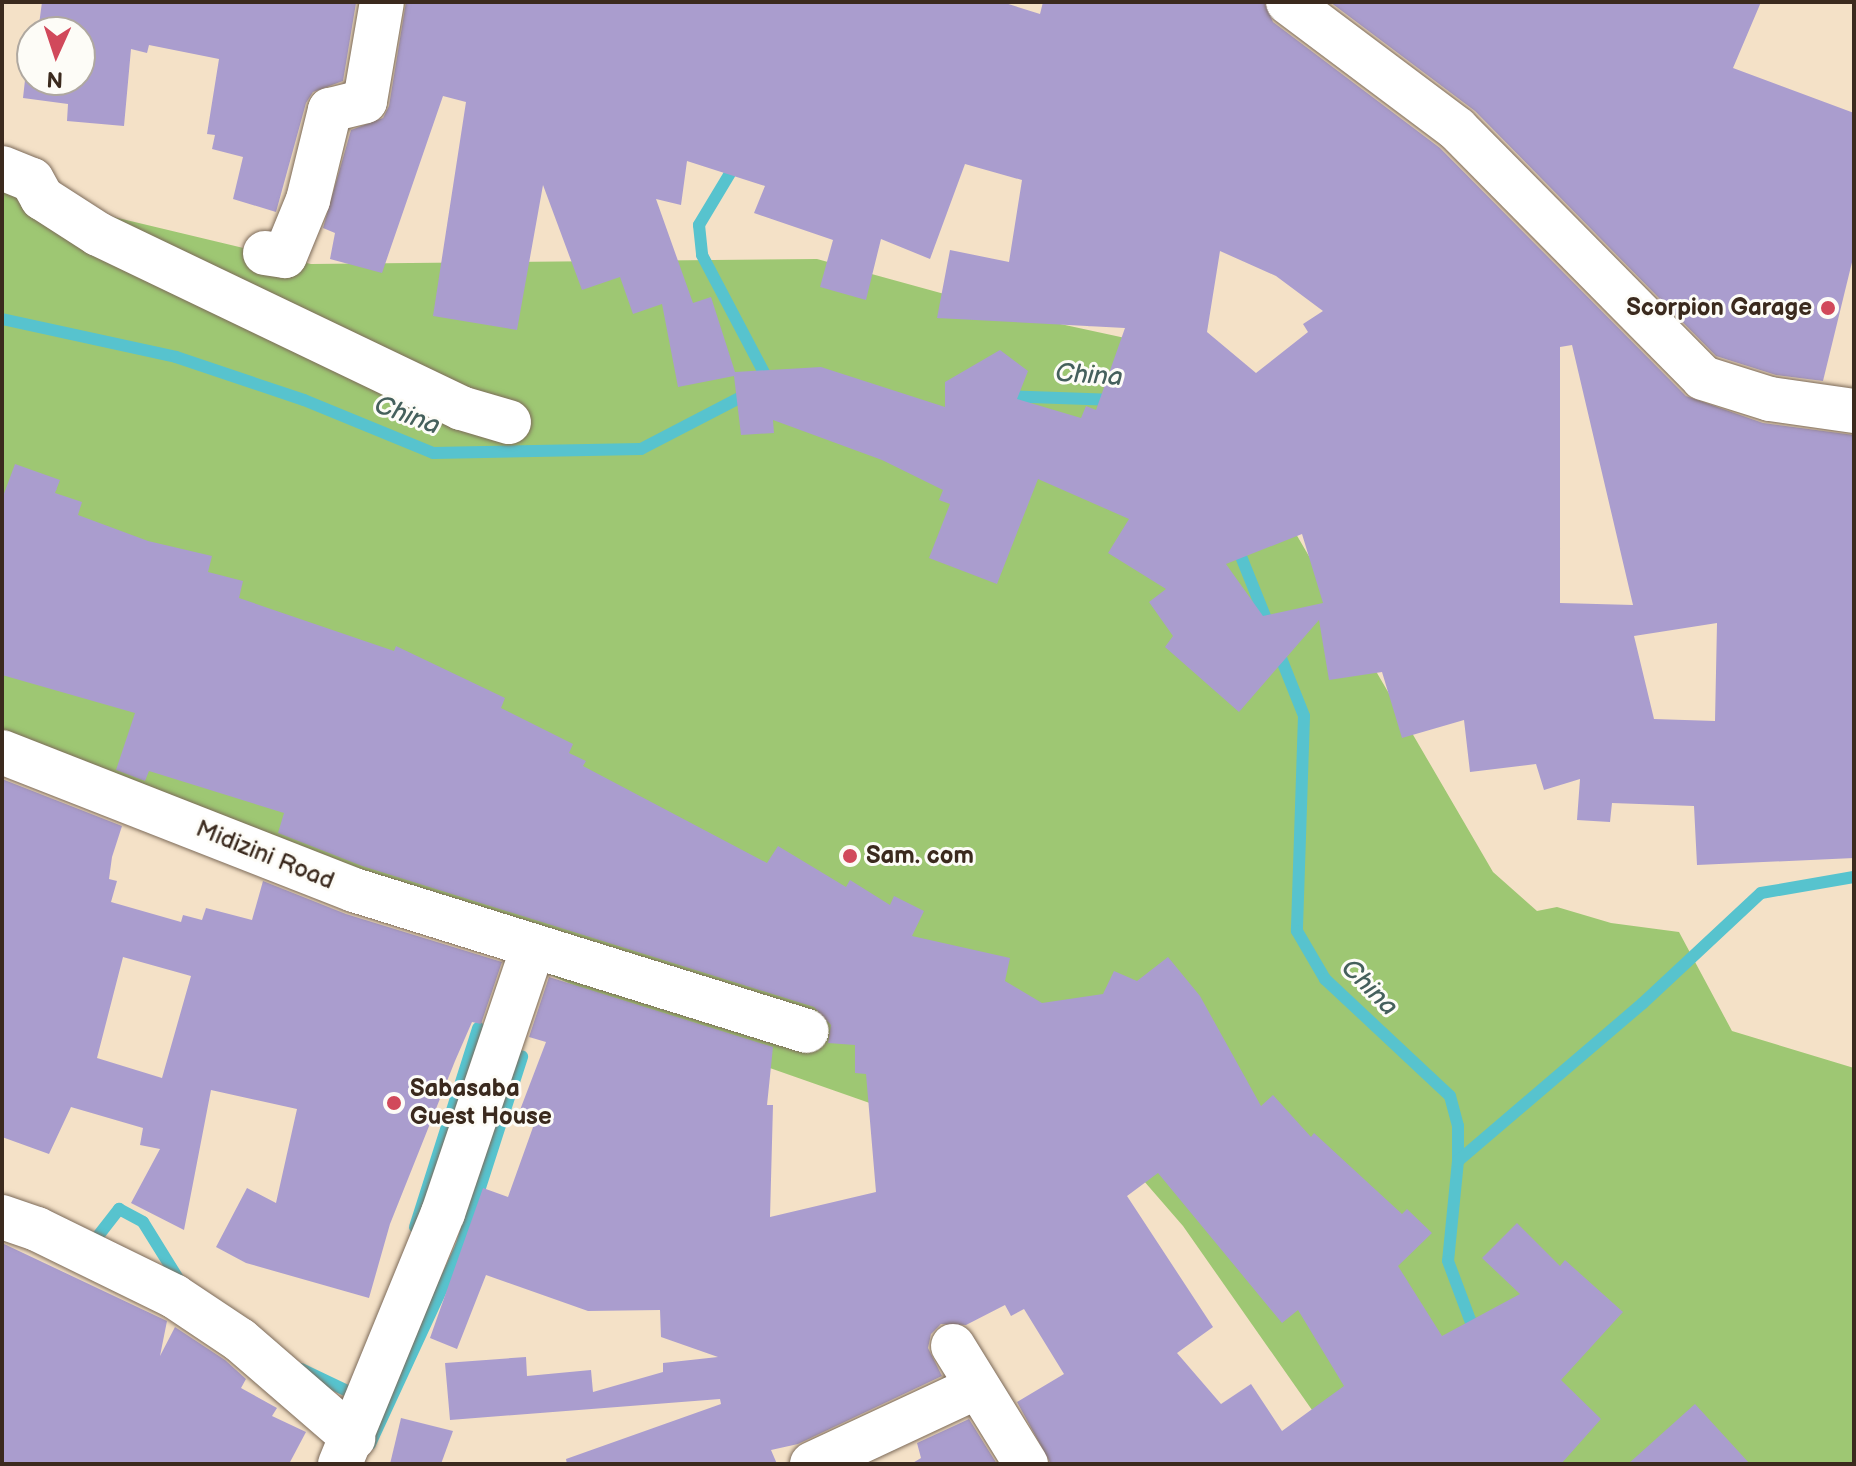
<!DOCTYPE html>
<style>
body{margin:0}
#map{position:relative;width:1856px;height:1466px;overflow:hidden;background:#f4e1c7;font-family:"Balsamiq Sans",sans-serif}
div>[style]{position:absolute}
.green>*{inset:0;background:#9ec773}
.stream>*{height:12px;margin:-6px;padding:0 6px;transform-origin:6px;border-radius:6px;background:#57c3ce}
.building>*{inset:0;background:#aa9dce}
.roads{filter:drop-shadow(0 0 2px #7c6a59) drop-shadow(0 0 2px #7c6a59)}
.minor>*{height:44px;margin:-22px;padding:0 22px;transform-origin:22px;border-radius:22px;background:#fff}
.dots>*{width:22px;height:22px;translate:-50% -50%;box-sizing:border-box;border:4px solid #fdfcf7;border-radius:50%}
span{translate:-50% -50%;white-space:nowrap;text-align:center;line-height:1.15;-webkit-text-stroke:6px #fdfcf7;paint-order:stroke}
.poi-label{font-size:24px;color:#3b2a1e;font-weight:700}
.right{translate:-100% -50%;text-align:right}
.left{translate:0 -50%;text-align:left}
.street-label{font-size:24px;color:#3b2a1e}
.water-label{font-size:26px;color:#45605c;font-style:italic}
.frame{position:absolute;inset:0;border:4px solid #3b2a1e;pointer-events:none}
.north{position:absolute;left:16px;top:16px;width:80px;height:80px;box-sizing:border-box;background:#fdfcf7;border:2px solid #afa8a0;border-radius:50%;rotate:183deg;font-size:22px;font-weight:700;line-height:32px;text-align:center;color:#3b2a1e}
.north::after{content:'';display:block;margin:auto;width:28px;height:36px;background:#d1495b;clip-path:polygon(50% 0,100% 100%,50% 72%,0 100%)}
</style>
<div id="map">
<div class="green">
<i style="clip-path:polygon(2px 164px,97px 213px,311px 264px,817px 259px,1028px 317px,1190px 352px,1493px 872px,1537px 911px,1557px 907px,1611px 923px,1679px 932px,1732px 1031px,1854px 1068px,1854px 1464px,1332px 1464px,1319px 1420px,1183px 1226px,1104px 1135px,901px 1114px,724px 1052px,2px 732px)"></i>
</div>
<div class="stream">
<i style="left:738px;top:160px;width:76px;rotate:121deg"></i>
<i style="left:699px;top:225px;width:30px;rotate:84deg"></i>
<i style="left:702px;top:255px;width:144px;rotate:62.2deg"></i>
<i style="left:2px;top:319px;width:178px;rotate:12.3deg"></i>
<i style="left:176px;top:357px;width:135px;rotate:18.6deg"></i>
<i style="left:304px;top:400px;width:139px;rotate:22.3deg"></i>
<i style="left:433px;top:453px;width:208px;rotate:-1.1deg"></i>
<i style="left:641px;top:449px;width:124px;rotate:-27.4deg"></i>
<i style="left:1003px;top:396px;width:113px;rotate:2deg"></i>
<i style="left:1236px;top:544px;width:94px;rotate:68.1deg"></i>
<i style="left:1277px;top:648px;width:73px;rotate:68.3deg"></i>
<i style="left:1304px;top:716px;width:215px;rotate:91.9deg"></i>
<i style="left:1297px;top:931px;width:56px;rotate:59.7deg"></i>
<i style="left:1325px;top:979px;width:171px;rotate:43.1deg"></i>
<i style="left:1450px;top:1096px;width:31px;rotate:75deg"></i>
<i style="left:1458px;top:1126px;width:35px;rotate:90deg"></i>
<i style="left:1458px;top:1161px;width:100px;rotate:95.7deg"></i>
<i style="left:1448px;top:1261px;width:80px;rotate:69.5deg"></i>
<i style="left:1458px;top:1161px;width:243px;rotate:-40.5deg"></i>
<i style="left:1643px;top:1003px;width:161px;rotate:-43deg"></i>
<i style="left:1761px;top:893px;width:94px;rotate:-9.8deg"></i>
<i style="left:415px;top:1227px;width:209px;rotate:-72.4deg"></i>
<i style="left:91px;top:1245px;width:46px;rotate:-52.1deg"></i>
<i style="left:119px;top:1209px;width:27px;rotate:28deg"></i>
<i style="left:143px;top:1222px;width:74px;rotate:58.2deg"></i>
<i style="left:301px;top:1369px;width:65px;rotate:25.4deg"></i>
<i style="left:370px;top:1444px;width:217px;rotate:-65.2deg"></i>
<i style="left:461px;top:1247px;width:200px;rotate:-72.2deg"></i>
</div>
<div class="building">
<i style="clip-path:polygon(42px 2px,352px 2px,356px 3px,343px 81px,313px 92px,306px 103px,276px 212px,233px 199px,243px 157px,212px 149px,215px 135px,207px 134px,219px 59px,149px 45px,147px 53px,131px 49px,124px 126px,67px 121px,68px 104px,23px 98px,27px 62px,32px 62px,32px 80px,80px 80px,80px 32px,38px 32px)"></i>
<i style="clip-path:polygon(evenodd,406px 2px,1002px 2px,1040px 14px,1043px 2px,1264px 2px,1273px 22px,1440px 148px,1686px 396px,1763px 423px,1854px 435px,1854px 858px,1697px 865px,1694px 806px,1612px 803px,1610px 822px,1577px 820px,1580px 779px,1544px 790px,1536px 764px,1470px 772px,1464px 720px,1402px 738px,1382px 672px,1329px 680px,1319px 620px,1239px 712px,1165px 647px,1173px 636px,1149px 602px,1166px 589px,1108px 553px,1129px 519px,1038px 479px,997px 584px,929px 558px,950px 504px,939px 500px,943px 490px,882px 460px,773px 420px,774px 433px,741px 435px,734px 376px,678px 387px,662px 304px,633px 314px,620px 277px,582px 290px,543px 185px,517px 330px,433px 316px,466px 102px,443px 96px,382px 273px,330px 259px,335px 233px,323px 228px,351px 130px,383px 118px,389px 106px,406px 2px,687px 161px,765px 186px,754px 213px,833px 240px,820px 287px,866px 300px,881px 239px,930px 259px,965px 164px,1022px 180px,1009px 262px,950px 250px,937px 318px,1125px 328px,1096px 410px,1086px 406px,1081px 418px,1017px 399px,1028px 371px,1000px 350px,945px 382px,945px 407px,821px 367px,735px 372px,711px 297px,693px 303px,656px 199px,681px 205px,687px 161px,406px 2px,1220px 251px,1276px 276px,1323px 311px,1303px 324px,1308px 332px,1256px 373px,1207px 332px,1220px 251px,406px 2px,1572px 345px,1633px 605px,1560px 603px,1560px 347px,1572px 345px,406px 2px,1302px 534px,1323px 603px,1263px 616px,1226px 564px,1302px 534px,406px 2px,1717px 623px,1715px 721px,1654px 719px,1634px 636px,1717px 623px)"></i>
<i style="clip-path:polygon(1330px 2px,1761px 2px,1733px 68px,1854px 113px,1854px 254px,1823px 381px,1776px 375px,1716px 356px,1475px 111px)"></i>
<i style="clip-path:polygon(evenodd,15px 464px,60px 480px,55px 493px,82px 502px,78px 515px,148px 541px,212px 556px,208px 572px,243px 581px,239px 598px,394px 651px,396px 646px,505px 698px,501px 708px,573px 744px,569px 753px,586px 761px,583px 766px,767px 863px,778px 846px,846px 887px,850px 880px,890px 905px,894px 896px,924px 911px,912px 936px,1010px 958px,1005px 981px,1042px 1003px,1103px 994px,1114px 971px,1137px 981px,1168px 957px,1200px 996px,1261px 1106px,1273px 1095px,1311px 1137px,1314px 1133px,1402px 1214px,1407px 1209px,1432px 1233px,1398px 1266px,1442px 1336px,1520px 1294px,1482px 1258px,1517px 1223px,1560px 1266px,1565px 1260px,1623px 1312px,1561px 1380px,1601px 1419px,1561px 1464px,1051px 1464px,1017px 1402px,1064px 1374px,1024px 1309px,1011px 1316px,1005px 1305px,966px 1325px,941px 1324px,931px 1334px,928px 1348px,942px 1376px,798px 1444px,771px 1450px,777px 1464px,567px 1464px,566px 1459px,721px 1404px,720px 1399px,450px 1420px,445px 1363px,526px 1357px,527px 1376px,591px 1370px,593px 1392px,663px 1372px,663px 1363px,718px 1357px,661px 1337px,660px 1310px,588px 1311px,486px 1275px,457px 1349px,430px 1338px,483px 1188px,508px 1197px,537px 1116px,520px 1110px,546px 1042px,529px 1037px,549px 977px,773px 1047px,767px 1105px,773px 1105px,770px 1217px,876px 1192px,866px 1074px,855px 1073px,855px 1045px,828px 1043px,831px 1025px,814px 1007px,362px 866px,278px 833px,284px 813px,149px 771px,145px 781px,116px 770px,135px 713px,2px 675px,2px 499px,15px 464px,1158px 1173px,1282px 1323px,1298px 1310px,1344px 1386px,1282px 1431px,1251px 1384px,1221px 1404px,1177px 1353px,1213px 1327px,1127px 1196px,1158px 1173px)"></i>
<i style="clip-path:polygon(evenodd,2px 779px,122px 826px,112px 857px,109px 879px,117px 881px,111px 902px,181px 922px,183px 915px,202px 920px,206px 908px,252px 920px,263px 881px,346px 914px,502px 962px,481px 1024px,472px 1022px,455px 1061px,390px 1224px,369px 1298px,246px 1263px,216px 1247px,247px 1188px,276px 1203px,297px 1109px,211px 1090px,184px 1230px,131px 1203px,160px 1149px,140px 1145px,143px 1128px,71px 1107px,49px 1154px,2px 1137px,2px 779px,123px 957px,191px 976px,162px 1078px,97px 1058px,123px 957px)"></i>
<i style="clip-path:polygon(2px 1243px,167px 1321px,160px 1356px,175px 1327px,225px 1360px,246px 1379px,241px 1388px,277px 1408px,272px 1416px,306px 1432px,289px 1464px,2px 1464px)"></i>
<i style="clip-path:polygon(1695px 1404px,1750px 1464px,1628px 1464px)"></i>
<i style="clip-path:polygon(401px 1418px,453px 1431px,441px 1464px,390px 1464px)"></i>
<i style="clip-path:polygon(969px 1419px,997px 1464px,911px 1464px,921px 1458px,917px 1443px)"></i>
</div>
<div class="roads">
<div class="minor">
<i style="left:1288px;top:2px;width:211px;rotate:36.9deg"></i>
<i style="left:1457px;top:129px;width:350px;rotate:45.3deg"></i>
<i style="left:1703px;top:378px;width:70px;rotate:17.4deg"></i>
<i style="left:1770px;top:399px;width:85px;rotate:8.1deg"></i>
<i style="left:2px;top:168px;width:32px;rotate:22deg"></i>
<i style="left:32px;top:180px;width:21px;rotate:61deg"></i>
<i style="left:42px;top:198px;width:67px;rotate:32.7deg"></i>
<i style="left:98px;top:234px;width:403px;rotate:25.6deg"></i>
<i style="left:461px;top:408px;width:50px;rotate:16.3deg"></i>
<i style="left:265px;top:253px;width:20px;rotate:9deg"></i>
<i style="left:285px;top:256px;width:61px;rotate:-67.7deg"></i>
<i style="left:308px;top:200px;width:93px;rotate:-76.3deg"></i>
<i style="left:330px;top:110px;width:36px;rotate:-14deg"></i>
<i style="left:365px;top:101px;width:100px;rotate:-80.3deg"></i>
<i style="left:2px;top:752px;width:378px;rotate:21.4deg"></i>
<i style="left:354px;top:890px;width:474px;rotate:17.3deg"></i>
<i style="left:2px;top:1217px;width:37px;rotate:19deg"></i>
<i style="left:37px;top:1229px;width:153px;rotate:26.1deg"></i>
<i style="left:174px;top:1296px;width:79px;rotate:33.7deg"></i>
<i style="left:240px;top:1340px;width:150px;rotate:40.9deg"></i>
<i style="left:953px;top:1346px;width:139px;rotate:58.3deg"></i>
<i style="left:340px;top:1464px;width:271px;rotate:-67.7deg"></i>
<i style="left:443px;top:1213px;width:281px;rotate:-71.3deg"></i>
<i style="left:812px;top:1464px;width:180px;rotate:-25deg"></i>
</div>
</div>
<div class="dots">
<i style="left:1828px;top:308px;background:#d1495b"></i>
<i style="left:850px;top:856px;background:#d1495b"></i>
<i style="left:394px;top:1103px;background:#d1495b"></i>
</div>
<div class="poi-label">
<span class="right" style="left:1812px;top:308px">Scorpion Garage</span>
<span class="left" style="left:866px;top:856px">Sam. com</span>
<span class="left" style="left:410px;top:1103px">Sabasaba<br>Guest House</span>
</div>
<div class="street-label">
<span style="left:265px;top:855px;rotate:22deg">Midizini Road</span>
</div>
<div class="water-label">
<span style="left:1089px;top:376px;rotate:4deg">China</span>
<span style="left:407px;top:416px;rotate:20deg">China</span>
<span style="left:1369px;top:988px;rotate:45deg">China</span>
</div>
<div class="frame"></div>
<div class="north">N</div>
</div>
